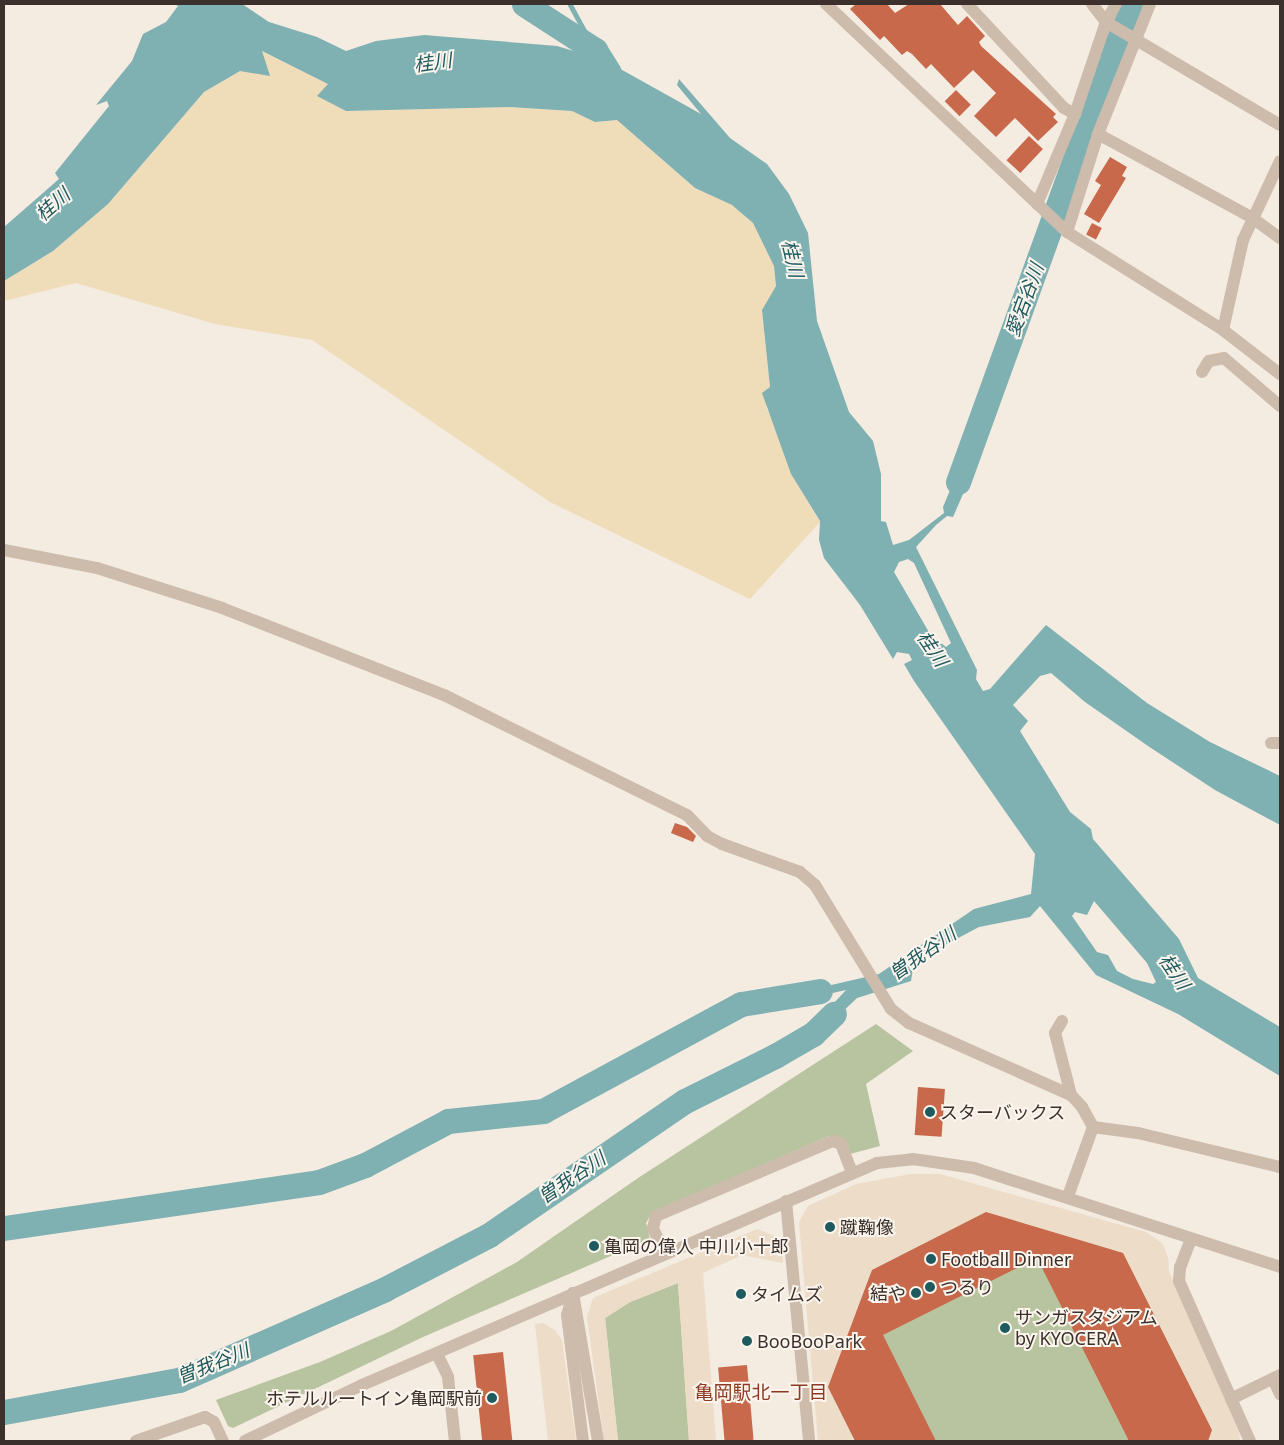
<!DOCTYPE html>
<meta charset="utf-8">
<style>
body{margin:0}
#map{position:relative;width:1284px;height:1445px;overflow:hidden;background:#f4ebe1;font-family:"Noto Sans","Noto Sans JP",sans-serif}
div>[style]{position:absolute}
.green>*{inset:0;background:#b8c4a0}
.sand>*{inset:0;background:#efdcb8}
.plaza>*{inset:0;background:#ecdcc8}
.water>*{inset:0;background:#7fb0b2}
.stream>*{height:4.5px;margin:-2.25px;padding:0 2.25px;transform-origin:2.25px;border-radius:2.25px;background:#7fb0b2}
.river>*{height:25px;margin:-12.5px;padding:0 12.5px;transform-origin:12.5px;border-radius:12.5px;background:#7fb0b2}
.building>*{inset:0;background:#c8694b;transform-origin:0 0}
.minor>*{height:12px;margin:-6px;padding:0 6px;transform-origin:6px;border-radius:6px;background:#cdbbac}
.dots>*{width:14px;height:14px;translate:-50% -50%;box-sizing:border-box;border:2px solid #fbf5ee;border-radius:50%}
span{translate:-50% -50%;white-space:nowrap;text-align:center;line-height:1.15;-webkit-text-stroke:4px #fbf5ee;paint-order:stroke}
.poi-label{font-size:18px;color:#3b302b}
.left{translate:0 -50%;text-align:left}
.right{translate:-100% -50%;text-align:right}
.water-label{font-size:19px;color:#1f5a5e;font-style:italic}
.neighbourhood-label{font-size:19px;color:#8c3b22}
.frame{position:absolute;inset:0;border:5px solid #3b302b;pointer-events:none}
</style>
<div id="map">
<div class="green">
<i style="clip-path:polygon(876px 1024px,913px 1051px,866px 1084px,880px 1146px,850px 1154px,839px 1138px,829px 1136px,652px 1213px,646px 1223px,650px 1239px,423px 1337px,233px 1428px,228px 1426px,216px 1400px,320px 1362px,391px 1331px,517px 1262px,638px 1178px)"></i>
<i style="clip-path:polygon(986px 1212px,1123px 1253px,1212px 1430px,1208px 1441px,855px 1441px,828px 1387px,872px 1270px)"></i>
<i style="clip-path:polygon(678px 1283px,689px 1441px,618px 1441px,605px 1318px,630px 1302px)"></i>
</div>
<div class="sand">
<i style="clip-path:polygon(261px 51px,329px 84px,318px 95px,346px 111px,510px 107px,572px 111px,595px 122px,617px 120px,695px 188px,732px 205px,753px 223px,774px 266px,776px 286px,762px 310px,770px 388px,766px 408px,777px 428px,791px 474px,820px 522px,750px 599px,550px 502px,312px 340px,215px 324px,76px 283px,4px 301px,4px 281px,53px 251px,108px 204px,204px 92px,240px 71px)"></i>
</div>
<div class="plaza">
<i style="clip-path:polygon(911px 1174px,940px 1174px,1146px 1232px,1162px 1243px,1168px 1257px,1169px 1271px,1239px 1432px,1240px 1441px,1208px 1441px,1212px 1429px,1123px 1253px,986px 1212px,872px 1270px,828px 1387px,855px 1441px,818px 1441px,799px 1222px,808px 1206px,856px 1184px)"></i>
<i style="clip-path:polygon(757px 1229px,780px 1238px,783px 1263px,742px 1255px,703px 1273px,716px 1441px,689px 1441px,678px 1283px,630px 1302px,605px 1318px,618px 1441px,604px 1441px,587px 1317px,593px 1298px)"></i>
<i style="clip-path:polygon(543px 1323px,555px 1330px,562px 1340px,576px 1441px,548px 1441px,535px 1324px)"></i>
</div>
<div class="water">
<i style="clip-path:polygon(evenodd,174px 4px,242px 4px,269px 22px,317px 37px,346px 51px,376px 41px,424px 35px,557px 46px,577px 52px,578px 49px,518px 11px,517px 4px,520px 4px,563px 28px,615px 66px,701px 114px,677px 85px,679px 79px,730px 138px,767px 164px,789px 194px,808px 233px,817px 321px,849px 412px,873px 441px,881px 474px,881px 521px,886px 522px,893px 545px,909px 540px,944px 513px,943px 507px,966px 452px,973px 449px,970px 465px,963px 476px,963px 494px,953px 517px,947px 516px,936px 525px,916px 547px,977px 670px,976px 679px,983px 691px,990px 689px,1046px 625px,1147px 703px,1210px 742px,1280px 776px,1280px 825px,1215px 790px,1148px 746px,1085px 702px,1051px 673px,1040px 676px,1013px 705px,1028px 721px,1020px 731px,1070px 812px,1091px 829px,1093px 839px,1179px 939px,1198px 978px,1280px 1027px,1280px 1076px,1178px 1014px,1096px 975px,1040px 906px,1030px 917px,979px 927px,928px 954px,914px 963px,911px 981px,857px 998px,811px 1042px,807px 1032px,846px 990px,806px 999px,790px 1000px,788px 995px,879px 974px,974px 909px,1031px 894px,1035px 854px,914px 681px,904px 664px,912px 660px,909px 654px,897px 652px,893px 659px,860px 605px,824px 558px,819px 540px,820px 521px,791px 474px,762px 393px,770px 387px,762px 310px,776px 286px,774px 266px,753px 223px,732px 205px,695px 188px,617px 120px,595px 122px,572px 111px,510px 107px,346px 111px,317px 96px,328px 84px,262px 51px,270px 76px,240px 71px,204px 92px,108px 204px,53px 251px,4px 281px,4px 227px,59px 179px,55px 173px,109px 106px,107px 101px,96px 105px,132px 61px,143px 34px,166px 22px,178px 6px,174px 4px,908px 559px,914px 563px,951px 643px,946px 647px,930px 634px,894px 572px,899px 562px,908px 559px,174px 4px,1094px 901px,1147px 963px,1156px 982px,1153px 984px,1133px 979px,1117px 971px,1108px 955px,1097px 952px,1072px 916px,1075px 912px,1087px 915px,1094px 901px)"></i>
</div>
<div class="stream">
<i style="left:570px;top:4px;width:52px;rotate:61.5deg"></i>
</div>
<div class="river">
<i style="left:524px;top:4px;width:85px;rotate:32.9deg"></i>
<i style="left:595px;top:50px;width:26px;rotate:58deg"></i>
<i style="left:958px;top:482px;width:467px;rotate:-70.1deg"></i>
<i style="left:1117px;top:43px;width:43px;rotate:-66.4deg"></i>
<i style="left:4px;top:1228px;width:318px;rotate:-8.3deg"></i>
<i style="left:319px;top:1182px;width:49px;rotate:-20.3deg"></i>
<i style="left:365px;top:1165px;width:94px;rotate:-27.9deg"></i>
<i style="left:448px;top:1121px;width:96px;rotate:-6deg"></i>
<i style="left:543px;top:1111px;width:225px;rotate:-28.4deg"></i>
<i style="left:741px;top:1004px;width:80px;rotate:-9.3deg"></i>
<i style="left:4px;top:1412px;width:178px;rotate:-10.4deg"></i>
<i style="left:179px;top:1380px;width:225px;rotate:-23.8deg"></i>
<i style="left:385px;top:1289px;width:117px;rotate:-27.4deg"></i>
<i style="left:489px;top:1235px;width:237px;rotate:-34.4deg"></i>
<i style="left:685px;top:1101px;width:101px;rotate:-26.6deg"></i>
<i style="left:775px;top:1056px;width:44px;rotate:-30.1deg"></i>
<i style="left:813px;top:1034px;width:29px;rotate:-44deg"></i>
</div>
<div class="building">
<i style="clip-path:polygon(856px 4px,887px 4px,895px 13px,909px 4px,940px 4px,958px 25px,967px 16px,985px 36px,979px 42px,981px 46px,1056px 114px,1053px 117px,1058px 122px,1038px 141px,1015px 118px,996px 137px,974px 116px,996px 93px,973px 70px,954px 88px,931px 64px,926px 69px,912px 54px,907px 51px,902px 55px,884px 36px,880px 40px,850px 9px)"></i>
<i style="left:956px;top:90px;width:21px;height:16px;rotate:45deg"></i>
<i style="left:1029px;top:136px;width:19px;height:33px;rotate:43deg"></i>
<i style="clip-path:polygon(1110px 157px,1127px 167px,1122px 176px,1126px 178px,1099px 223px,1084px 214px,1101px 185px,1095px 181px)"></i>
<i style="left:1092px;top:223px;width:11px;height:13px;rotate:27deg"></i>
<i style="clip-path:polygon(675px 823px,687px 827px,696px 836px,693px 842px,671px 833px)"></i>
<i style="left:918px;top:1087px;width:27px;height:48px;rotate:4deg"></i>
<i style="clip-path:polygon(986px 1212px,1123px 1253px,1212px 1430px,1208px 1441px,1129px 1441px,1037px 1258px,883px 1335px,936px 1441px,855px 1441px,828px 1387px,872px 1270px)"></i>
<i style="left:503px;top:1352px;width:89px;height:30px;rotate:84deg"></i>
<i style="left:747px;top:1365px;width:75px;height:29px;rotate:85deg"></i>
</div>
<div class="minor">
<i style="left:826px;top:4px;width:332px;rotate:43.4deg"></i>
<i style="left:1067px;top:232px;width:184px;rotate:32.1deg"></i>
<i style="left:1223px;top:330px;width:72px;rotate:37.7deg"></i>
<i style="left:967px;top:4px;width:142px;rotate:47deg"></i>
<i style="left:1064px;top:108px;width:13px;rotate:29deg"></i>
<i style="left:1092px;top:4px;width:23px;rotate:52deg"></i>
<i style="left:1106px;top:22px;width:202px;rotate:30.6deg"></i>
<i style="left:1098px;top:134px;width:174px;rotate:28.5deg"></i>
<i style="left:1251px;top:217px;width:36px;rotate:36deg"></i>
<i style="left:1037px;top:204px;width:98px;rotate:-67.1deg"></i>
<i style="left:1075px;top:114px;width:97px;rotate:-71.4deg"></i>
<i style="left:1106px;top:22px;width:21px;rotate:-61deg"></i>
<i style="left:1067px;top:232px;width:103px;rotate:-72.4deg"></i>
<i style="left:1098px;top:134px;width:140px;rotate:-68.2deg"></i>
<i style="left:1223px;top:330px;width:92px;rotate:-77.5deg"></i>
<i style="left:1243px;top:240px;width:87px;rotate:-64.9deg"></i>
<i style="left:1202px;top:372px;width:13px;rotate:-58deg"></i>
<i style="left:1209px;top:361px;width:15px;rotate:-11deg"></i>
<i style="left:1224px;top:358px;width:74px;rotate:40.6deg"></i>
<i style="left:4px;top:550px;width:95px;rotate:11deg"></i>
<i style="left:97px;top:568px;width:131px;rotate:17.7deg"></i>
<i style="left:222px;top:608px;width:238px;rotate:21.4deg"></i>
<i style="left:444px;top:695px;width:271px;rotate:26.3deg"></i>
<i style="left:687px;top:815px;width:29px;rotate:46deg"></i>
<i style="left:707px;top:836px;width:17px;rotate:28deg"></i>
<i style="left:722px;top:844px;width:83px;rotate:19.7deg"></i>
<i style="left:800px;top:872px;width:20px;rotate:41deg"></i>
<i style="left:815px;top:885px;width:145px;rotate:58.5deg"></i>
<i style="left:891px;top:1009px;width:23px;rotate:38deg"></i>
<i style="left:909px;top:1023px;width:177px;rotate:24deg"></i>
<i style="left:1071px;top:1095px;width:16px;rotate:47deg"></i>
<i style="left:1082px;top:1107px;width:23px;rotate:61deg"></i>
<i style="left:1093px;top:1127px;width:73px;rotate:109.9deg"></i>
<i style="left:1271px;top:743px;width:9px"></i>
<i style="left:1062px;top:1021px;width:14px;rotate:120deg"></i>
<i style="left:1055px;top:1033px;width:64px;rotate:75.5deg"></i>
<i style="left:1093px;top:1127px;width:45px;rotate:7.6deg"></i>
<i style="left:1138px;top:1133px;width:146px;rotate:13.5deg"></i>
<i style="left:786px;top:1201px;width:241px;rotate:84.5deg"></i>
<i style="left:1191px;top:1239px;width:30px;rotate:111deg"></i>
<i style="left:1180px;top:1267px;width:14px;rotate:94deg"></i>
<i style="left:1179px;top:1281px;width:175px;rotate:66.1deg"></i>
<i style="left:665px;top:1253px;width:28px;rotate:-116deg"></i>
<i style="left:653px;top:1228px;width:12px;rotate:-76deg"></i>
<i style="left:656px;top:1216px;width:192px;rotate:-23deg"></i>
<i style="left:833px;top:1141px;width:9px;rotate:21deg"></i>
<i style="left:841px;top:1144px;width:31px;rotate:69deg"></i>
<i style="left:573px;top:1293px;width:150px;rotate:80.4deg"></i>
<i style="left:573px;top:1293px;width:23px;rotate:105deg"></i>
<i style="left:567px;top:1315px;width:127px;rotate:82.8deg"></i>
<i style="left:437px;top:1354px;width:25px;rotate:64deg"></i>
<i style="left:448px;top:1377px;width:64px;rotate:83.8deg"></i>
<i style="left:1273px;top:1379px;width:17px;rotate:65deg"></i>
<i style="left:1231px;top:1399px;width:55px;rotate:-26.1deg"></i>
<i style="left:136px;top:1441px;width:73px;rotate:-19.2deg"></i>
<i style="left:205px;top:1417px;width:10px;rotate:29deg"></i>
<i style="left:214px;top:1422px;width:21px;rotate:65deg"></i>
<i style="left:245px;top:1441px;width:130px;rotate:-25.6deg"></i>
<i style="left:362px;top:1385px;width:561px;rotate:-23.32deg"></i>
<i style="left:877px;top:1163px;width:36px;rotate:-6deg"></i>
<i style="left:913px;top:1159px;width:62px;rotate:8.4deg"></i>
<i style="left:974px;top:1168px;width:322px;rotate:17.9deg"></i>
</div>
<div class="dots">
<i style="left:930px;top:1112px;background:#1f5a5e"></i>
<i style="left:830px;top:1227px;background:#1f5a5e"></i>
<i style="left:594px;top:1246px;background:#1f5a5e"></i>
<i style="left:931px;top:1259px;background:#1f5a5e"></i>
<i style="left:930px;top:1287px;background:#1f5a5e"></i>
<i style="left:916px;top:1293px;background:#1f5a5e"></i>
<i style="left:741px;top:1294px;background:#1f5a5e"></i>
<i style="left:1005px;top:1328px;background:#1f5a5e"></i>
<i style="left:747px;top:1341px;background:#1f5a5e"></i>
<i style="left:492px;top:1398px;background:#1f5a5e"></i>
</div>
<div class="poi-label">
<span class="left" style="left:940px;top:1112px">スターバックス</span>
<span class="left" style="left:840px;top:1227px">蹴鞠像</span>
<span class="left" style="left:604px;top:1246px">亀岡の偉人 中川小十郎</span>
<span class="left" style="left:941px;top:1259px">Football Dinner</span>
<span class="left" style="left:940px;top:1287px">つるり</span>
<span class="right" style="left:906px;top:1293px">結や</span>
<span class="left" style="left:751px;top:1294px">タイムズ</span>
<span class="left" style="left:1015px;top:1328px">サンガスタジアム<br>by KYOCERA</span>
<span class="left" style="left:757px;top:1341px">BooBooPark</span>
<span class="right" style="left:482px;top:1398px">ホテルルートイン亀岡駅前</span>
</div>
<div class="water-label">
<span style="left:433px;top:63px;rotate:-8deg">桂川</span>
<span style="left:53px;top:205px;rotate:-41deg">桂川</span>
<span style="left:792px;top:259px;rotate:77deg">桂川</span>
<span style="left:1025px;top:300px;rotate:-70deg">愛宕谷川</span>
<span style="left:932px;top:649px;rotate:56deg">桂川</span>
<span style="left:923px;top:954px;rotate:-35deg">曽我谷川</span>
<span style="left:1174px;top:972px;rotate:56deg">桂川</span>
<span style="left:572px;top:1178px;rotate:-34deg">曽我谷川</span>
<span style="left:213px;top:1364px;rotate:-22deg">曽我谷川</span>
</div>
<div class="neighbourhood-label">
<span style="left:761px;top:1393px">亀岡駅北一丁目</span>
</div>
<div class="frame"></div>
</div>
